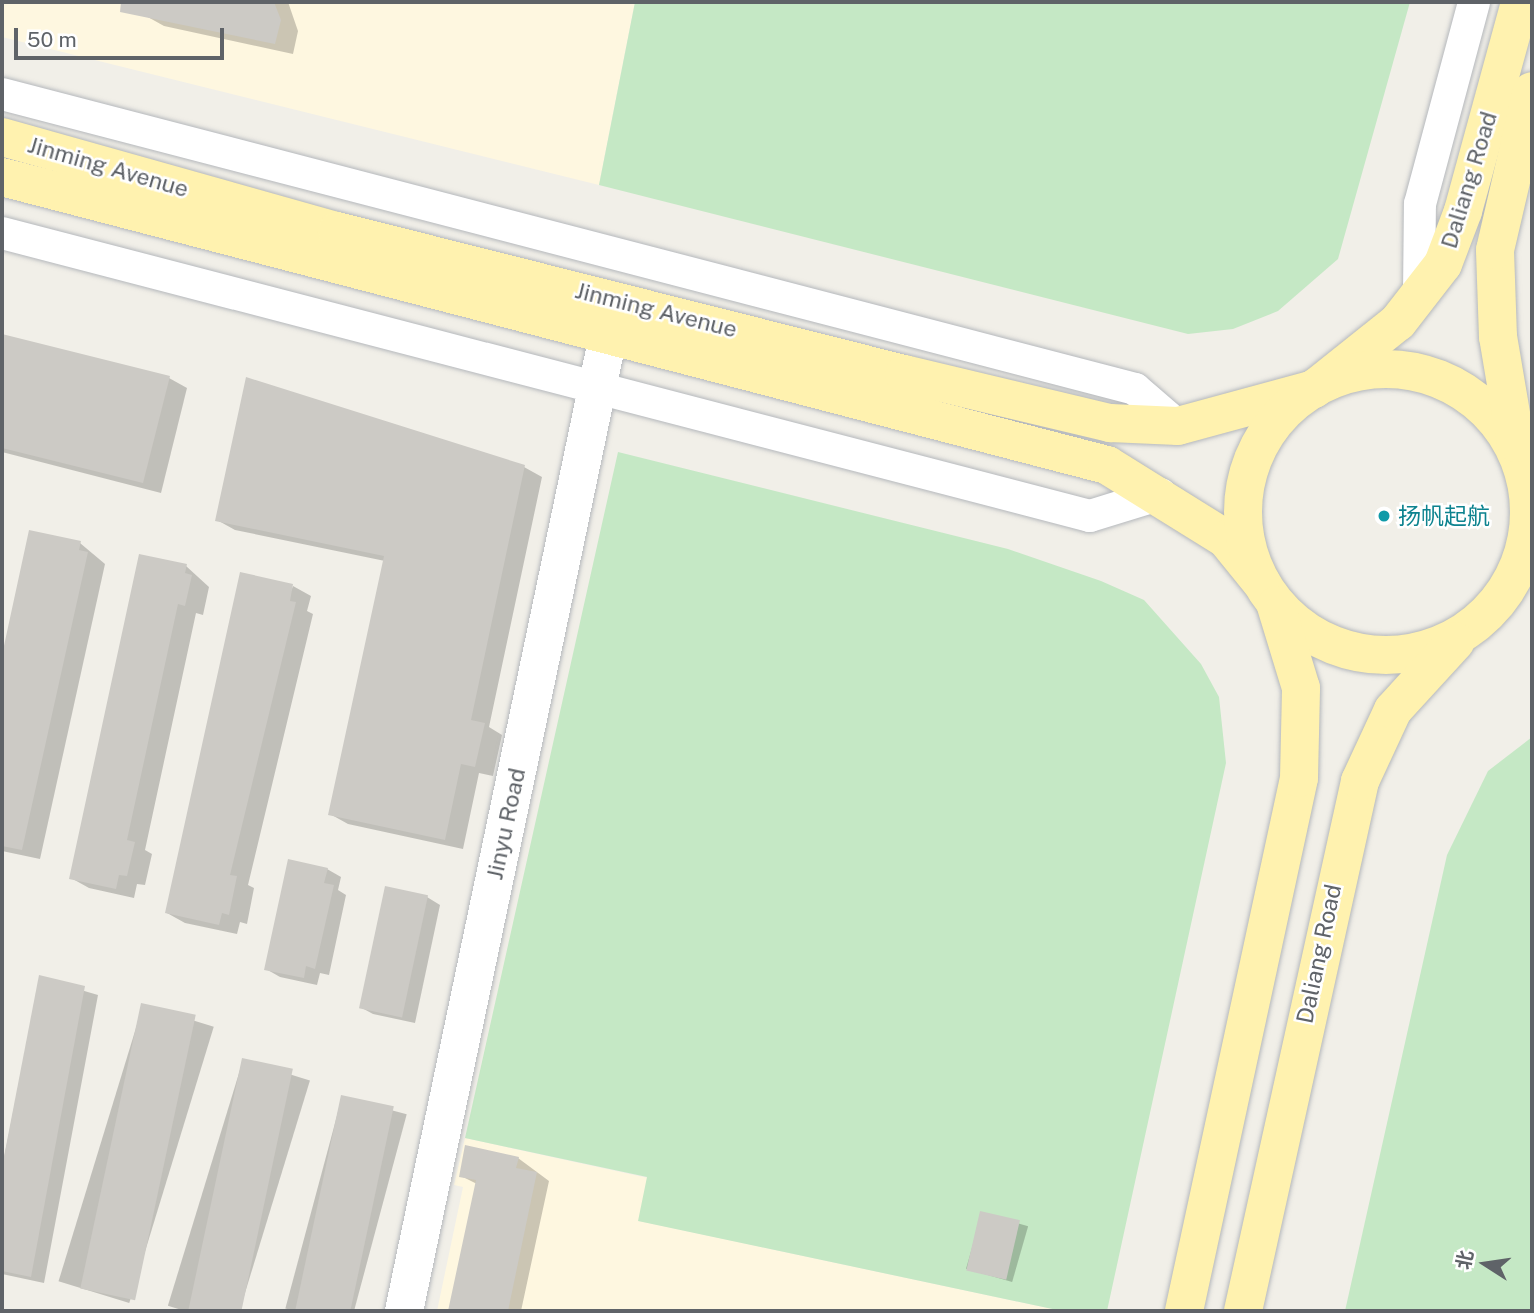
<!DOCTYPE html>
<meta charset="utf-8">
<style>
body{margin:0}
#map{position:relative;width:1534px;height:1313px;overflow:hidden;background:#f1efe8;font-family:"Public Sans","Noto Sans SC",sans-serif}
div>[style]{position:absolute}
.commercial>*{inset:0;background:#fef7e0}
.green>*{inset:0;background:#c5e8c5}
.shadow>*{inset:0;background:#0003;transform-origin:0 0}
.building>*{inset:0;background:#cccac5;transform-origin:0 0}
.roads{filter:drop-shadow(0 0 2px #b5b8bc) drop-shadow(0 0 2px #b5b8bc)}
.minor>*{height:32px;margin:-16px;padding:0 16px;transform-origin:16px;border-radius:16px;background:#fff}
.tertiary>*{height:38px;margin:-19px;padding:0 19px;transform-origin:19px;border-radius:19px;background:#fff}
.primary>*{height:38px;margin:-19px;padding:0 19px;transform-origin:19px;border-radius:19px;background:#fff2af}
.primary>.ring{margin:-19px;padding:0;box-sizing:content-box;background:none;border:38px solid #fff2af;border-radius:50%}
.dots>*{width:19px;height:19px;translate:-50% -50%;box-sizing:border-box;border:4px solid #fff;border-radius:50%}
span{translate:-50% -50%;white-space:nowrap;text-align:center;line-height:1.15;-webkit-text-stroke:5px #fff;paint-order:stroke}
.street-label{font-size:23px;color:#5f6368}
.culture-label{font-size:23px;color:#0d838f}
.left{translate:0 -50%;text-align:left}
.frame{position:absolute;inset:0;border:4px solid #5f6368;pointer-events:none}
.north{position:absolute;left:1450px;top:1229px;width:70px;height:70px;-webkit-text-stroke:5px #fff;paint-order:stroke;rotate:282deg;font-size:19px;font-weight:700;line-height:28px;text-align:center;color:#5f6368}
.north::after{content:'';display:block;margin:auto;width:24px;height:32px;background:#5f6368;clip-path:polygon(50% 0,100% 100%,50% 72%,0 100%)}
.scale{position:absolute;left:14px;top:28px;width:210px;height:32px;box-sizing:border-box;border:4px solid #5f6368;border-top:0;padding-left:9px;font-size:21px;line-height:24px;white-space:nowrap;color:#5f6368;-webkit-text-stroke:5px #fff;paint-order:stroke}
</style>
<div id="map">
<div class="commercial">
<i style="clip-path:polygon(2px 2px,635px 2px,599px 185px,2px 37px)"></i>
<i style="clip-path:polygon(465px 1138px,648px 1178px,639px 1221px,1062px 1311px,437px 1311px,463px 1187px,454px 1185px)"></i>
</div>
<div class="green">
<i style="clip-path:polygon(635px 2px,1410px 2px,1338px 259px,1278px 311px,1233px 329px,1188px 334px,599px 185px)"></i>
<i style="clip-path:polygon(618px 452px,1008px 549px,1101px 581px,1144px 600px,1201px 664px,1219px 697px,1226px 763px,1107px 1311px,1062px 1311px,638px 1221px,647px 1177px,465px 1138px)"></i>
<i style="clip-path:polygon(1532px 737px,1532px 1311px,1345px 1311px,1447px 855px,1488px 771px)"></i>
</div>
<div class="shadow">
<i style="clip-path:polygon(149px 2px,288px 2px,298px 31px,293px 54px,164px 26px,146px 16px)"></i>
<i style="clip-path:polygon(2px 336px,169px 378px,187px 388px,161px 493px,2px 452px)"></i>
<i style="clip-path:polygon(524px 467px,542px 477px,489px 727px,502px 735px,493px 776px,479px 773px,463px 849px,348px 824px,330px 814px,385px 561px,235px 530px,217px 520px)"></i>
<i style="clip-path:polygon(30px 532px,80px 543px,105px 564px,40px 859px,2px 851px,2px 663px)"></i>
<i style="clip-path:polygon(186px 566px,209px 587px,203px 615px,196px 613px,145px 850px,152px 854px,145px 885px,137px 884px,134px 898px,89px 888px,71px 878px)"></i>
<i style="clip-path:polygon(293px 586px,311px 596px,307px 611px,313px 614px,248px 885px,254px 888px,247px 924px,240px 922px,237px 934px,185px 923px,167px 913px)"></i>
<i style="clip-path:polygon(327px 869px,341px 877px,338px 890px,346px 895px,329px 975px,320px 973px,317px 985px,280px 977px,266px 969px)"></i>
<i style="clip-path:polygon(427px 897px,440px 905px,415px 1023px,373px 1014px,360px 1007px)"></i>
<i style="clip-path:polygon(40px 978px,98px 995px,44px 1283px,2px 1274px,2px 1168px)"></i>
<i style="left:143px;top:1005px;width:74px;height:289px;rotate:17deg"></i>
<i style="left:243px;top:1060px;width:70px;height:257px;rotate:17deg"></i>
<i style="left:342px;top:1097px;width:67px;height:219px;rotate:15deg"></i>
<i style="clip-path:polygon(518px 1158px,549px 1181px,521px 1311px,450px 1311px,477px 1184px,461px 1176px)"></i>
<i style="left:982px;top:1213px;width:48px;height:58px;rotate:16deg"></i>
</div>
<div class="building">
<i style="clip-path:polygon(121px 2px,274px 2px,281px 20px,275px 44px,120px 12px)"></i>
<i style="clip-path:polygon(2px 334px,170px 376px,143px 483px,2px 448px)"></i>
<i style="clip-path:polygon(246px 377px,525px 465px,471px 720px,485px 723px,475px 767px,461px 764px,445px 840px,328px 815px,384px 556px,215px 521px)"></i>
<i style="clip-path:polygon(29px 530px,81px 541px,79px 550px,88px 552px,22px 850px,2px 846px,2px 655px)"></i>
<i style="clip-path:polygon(139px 554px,187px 564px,185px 573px,192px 575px,185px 606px,178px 604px,127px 840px,135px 842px,127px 876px,119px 875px,116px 889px,69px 879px)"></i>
<i style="clip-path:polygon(240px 572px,293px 584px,290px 601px,296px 602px,230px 875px,237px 876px,229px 915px,222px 913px,219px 925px,165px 913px)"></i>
<i style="clip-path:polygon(288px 859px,328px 868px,324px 883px,334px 885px,315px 969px,306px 966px,304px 978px,264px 970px)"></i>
<i style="left:385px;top:886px;width:44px;height:125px;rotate:12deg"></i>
<i style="clip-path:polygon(39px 975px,85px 986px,31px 1277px,2px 1271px,2px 1167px)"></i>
<i style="left:141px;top:1003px;width:56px;height:292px;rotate:12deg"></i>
<i style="left:242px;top:1058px;width:52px;height:259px;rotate:12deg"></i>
<i style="left:341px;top:1095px;width:54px;height:221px;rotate:12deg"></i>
<i style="clip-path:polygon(465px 1145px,519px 1157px,516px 1168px,537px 1172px,508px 1311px,448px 1311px,476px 1180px,459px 1177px)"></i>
<i style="left:980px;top:1211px;width:41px;height:61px;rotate:13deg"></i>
</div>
<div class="roads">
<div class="minor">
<i style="left:2px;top:94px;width:1171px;rotate:14.59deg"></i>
<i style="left:1135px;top:389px;width:57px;rotate:40.7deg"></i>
<i style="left:2px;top:233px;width:1124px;rotate:14.58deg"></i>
<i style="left:1090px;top:516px;width:74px;rotate:-17.2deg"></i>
<i style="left:1419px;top:294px;width:90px;rotate:-89.4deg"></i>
<i style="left:1420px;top:204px;width:209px;rotate:-75deg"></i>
</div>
<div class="tertiary">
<i style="left:404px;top:1311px;width:996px;rotate:-78.18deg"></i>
</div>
<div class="primary">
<i style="left:2px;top:137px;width:348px;rotate:15.7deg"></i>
<i style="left:337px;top:231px;width:585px;rotate:14.16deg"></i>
<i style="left:904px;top:374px;width:212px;rotate:13.4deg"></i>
<i style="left:1110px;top:423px;width:68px;rotate:2.5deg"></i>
<i style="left:1178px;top:426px;width:141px;rotate:-15.2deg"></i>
<i style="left:1314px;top:389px;width:107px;rotate:-38.6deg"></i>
<i style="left:1398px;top:322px;width:73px;rotate:-52.2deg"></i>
<i style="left:1443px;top:264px;width:57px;rotate:-69.3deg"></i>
<i style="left:1463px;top:211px;width:217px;rotate:-74.7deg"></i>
<i style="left:2px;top:177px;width:1142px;rotate:14.61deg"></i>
<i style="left:1107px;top:465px;width:140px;rotate:31.9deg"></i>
<i style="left:1226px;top:539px;width:55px;rotate:50.9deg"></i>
<i class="ring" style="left:1243px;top:369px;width:248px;height:248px"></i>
<i style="left:1516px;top:443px;width:108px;rotate:-99.6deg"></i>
<i style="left:1498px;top:337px;width:87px;rotate:-92deg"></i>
<i style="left:1495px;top:250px;width:163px;rotate:-76.9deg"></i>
<i style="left:1184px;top:1311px;width:545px;rotate:-77.82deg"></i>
<i style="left:1299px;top:778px;width:90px;rotate:-88.7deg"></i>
<i style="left:1301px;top:688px;width:86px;rotate:-107deg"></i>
<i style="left:1243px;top:1311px;width:543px;rotate:-77.55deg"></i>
<i style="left:1360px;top:781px;width:78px;rotate:-65.1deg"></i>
<i style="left:1393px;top:710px;width:93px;rotate:-47.6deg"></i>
</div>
</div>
<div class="dots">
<i style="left:1384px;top:516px;background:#0f9aa8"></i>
</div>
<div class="street-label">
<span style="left:108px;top:167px;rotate:16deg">Jinming Avenue</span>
<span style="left:1469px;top:180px;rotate:-73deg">Daliang Road</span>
<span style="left:656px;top:310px;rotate:14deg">Jinming Avenue</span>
<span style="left:506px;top:824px;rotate:-78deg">Jinyu Road</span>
<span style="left:1319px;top:954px;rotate:-78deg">Daliang Road</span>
</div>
<div class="culture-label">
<span class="left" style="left:1398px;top:516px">扬帆起航</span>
</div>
<div class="frame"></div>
<div class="north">北</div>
<div class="scale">50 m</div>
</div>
